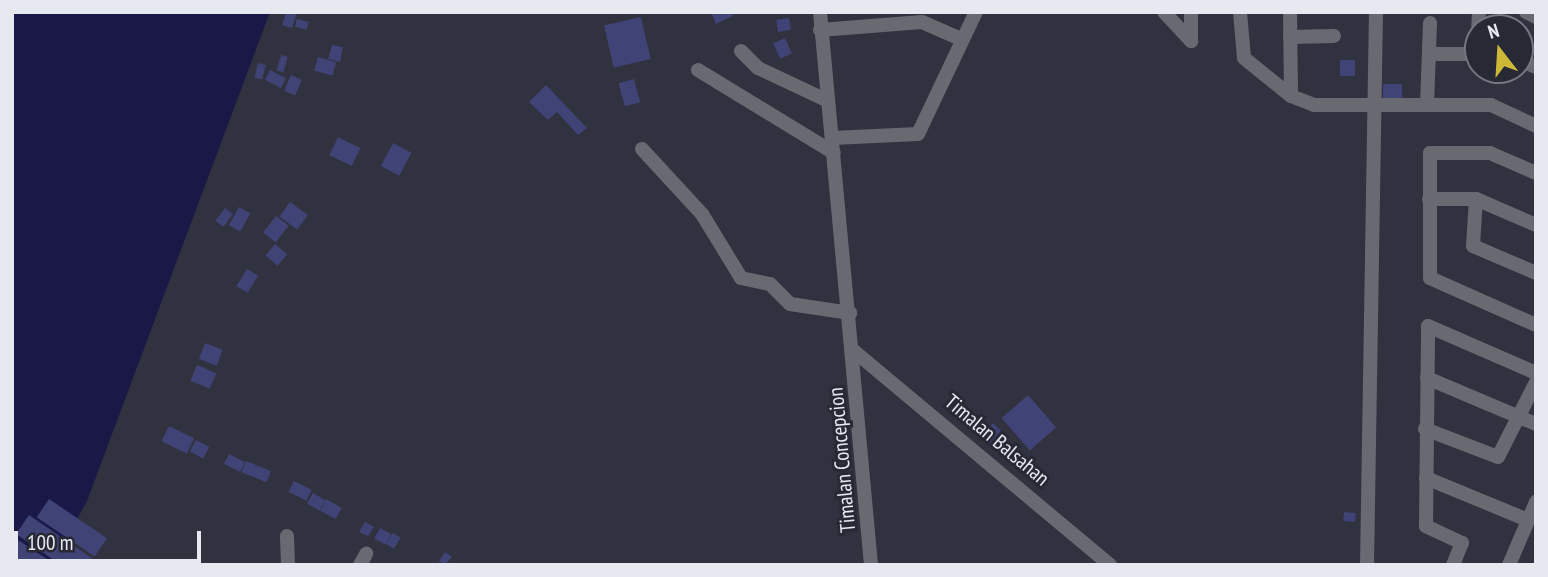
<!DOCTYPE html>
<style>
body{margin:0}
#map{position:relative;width:1548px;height:577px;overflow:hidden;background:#31323f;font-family:"PT Sans Narrow",sans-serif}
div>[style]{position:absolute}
.water>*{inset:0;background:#191846}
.building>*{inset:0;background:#404376;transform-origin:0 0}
.minor>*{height:14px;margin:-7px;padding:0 7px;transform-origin:7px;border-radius:7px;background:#696a71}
span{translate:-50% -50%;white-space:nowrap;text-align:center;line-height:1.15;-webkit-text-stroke:6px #272935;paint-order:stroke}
.street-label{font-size:21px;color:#e7e9f1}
.frame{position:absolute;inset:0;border:14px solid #e7e9f1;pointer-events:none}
.north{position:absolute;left:1464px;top:14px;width:70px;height:70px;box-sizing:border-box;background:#272935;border:2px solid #747680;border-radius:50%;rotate:343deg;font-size:19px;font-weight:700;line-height:28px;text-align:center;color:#e7e9f1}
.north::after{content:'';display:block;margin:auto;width:24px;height:32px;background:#ceb837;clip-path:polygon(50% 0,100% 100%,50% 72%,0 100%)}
.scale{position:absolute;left:14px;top:531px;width:187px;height:32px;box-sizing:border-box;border:4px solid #e7e9f1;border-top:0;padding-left:9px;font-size:21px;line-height:24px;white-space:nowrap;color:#e7e9f1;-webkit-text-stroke:5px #272935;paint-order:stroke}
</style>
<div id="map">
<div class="water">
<i style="clip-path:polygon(12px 12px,270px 12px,87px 501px,52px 565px,12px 565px)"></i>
</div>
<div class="building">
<i style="clip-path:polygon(286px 12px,297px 13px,292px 28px,282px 25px)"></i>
<i style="clip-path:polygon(711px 12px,731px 12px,733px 16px,716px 24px)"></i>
<i style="left:641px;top:17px;width:43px;height:38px;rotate:77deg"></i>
<i style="left:789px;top:18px;width:12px;height:13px;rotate:81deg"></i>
<i style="left:297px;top:19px;width:12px;height:8px;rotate:14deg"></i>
<i style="left:785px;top:38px;width:17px;height:13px;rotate:66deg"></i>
<i style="clip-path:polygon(332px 45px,343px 47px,340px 62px,328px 59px)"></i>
<i style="left:281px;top:55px;width:7px;height:16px;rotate:16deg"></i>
<i style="left:318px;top:57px;width:19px;height:14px;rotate:16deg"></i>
<i style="left:1340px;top:60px;width:15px;height:16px"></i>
<i style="left:258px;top:63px;width:8px;height:15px;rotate:14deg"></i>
<i style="left:270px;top:70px;width:18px;height:11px;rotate:27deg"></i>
<i style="left:291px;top:75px;width:12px;height:17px;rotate:24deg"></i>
<i style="left:634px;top:79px;width:24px;height:16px;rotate:75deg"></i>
<i style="left:1383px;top:84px;width:19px;height:14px"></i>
<i style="clip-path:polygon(546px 85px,587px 128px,578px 135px,557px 112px,548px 120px,529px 102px)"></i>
<i style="left:338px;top:137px;width:25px;height:20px;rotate:26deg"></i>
<i style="left:393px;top:143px;width:21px;height:26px;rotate:28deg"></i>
<i style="left:290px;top:202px;width:22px;height:18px;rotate:36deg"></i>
<i style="left:239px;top:207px;width:13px;height:21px;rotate:29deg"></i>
<i style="left:225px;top:208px;width:10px;height:16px;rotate:37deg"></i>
<i style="left:276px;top:216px;width:16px;height:21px;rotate:38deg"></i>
<i style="left:275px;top:244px;width:16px;height:15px;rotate:40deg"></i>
<i style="left:247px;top:269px;width:13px;height:20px;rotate:32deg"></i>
<i style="left:205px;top:343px;width:19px;height:17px;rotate:21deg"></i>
<i style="left:197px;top:365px;width:21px;height:17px;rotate:23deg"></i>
<i style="left:1028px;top:395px;width:43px;height:35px;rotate:49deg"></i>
<i style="left:993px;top:423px;width:23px;height:17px;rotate:43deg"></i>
<i style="left:169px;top:426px;width:28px;height:17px;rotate:26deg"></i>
<i style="left:196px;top:440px;width:15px;height:13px;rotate:28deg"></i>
<i style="left:229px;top:454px;width:18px;height:11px;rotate:27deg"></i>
<i style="left:246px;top:461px;width:27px;height:12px;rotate:22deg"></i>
<i style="left:294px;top:481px;width:20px;height:12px;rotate:27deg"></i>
<i style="left:313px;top:493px;width:14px;height:12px;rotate:30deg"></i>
<i style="left:49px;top:499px;width:70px;height:22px;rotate:34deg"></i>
<i style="left:326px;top:499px;width:18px;height:13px;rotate:29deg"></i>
<i style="left:1344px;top:512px;width:12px;height:9px;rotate:5deg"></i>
<i style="clip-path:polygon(29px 515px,99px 563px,97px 565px,61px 565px,16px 534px)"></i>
<i style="clip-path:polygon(365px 522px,374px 527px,368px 536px,359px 532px)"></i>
<i style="left:380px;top:528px;width:13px;height:12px;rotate:29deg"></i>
<i style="left:393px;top:533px;width:9px;height:13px;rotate:32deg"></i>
<i style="clip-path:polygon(12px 536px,56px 565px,12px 561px)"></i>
<i style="clip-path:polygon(445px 552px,452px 557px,444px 565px,439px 561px)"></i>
</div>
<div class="minor">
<i style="left:820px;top:12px;width:555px;rotate:84.73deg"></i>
<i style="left:1164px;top:12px;width:40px;rotate:47deg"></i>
<i style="left:1191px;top:12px;width:29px;rotate:90deg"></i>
<i style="left:1240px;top:12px;width:46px;rotate:85deg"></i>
<i style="left:1244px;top:58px;width:60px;rotate:39deg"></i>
<i style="left:1291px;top:96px;width:25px;rotate:21deg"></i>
<i style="left:1314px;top:105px;width:177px"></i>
<i style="left:1491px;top:105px;width:50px;rotate:25deg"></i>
<i style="left:1290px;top:12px;width:84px;rotate:89.3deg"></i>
<i style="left:1526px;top:12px;width:11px;rotate:27deg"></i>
<i style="left:820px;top:30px;width:102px;rotate:-4.5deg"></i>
<i style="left:922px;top:22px;width:43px;rotate:23.6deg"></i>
<i style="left:1290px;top:37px;width:44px;rotate:-1.3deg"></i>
<i style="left:741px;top:51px;width:24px;rotate:45deg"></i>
<i style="left:758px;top:68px;width:77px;rotate:25.2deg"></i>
<i style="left:1430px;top:54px;width:48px"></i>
<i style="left:1477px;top:54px;width:42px;rotate:-87.3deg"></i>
<i style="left:1520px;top:60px;width:17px;rotate:24deg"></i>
<i style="left:698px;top:70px;width:159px;rotate:31.4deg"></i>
<i style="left:1427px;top:105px;width:82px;rotate:-87.9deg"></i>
<i style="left:832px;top:138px;width:86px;rotate:-2.7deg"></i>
<i style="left:918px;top:134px;width:135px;rotate:-64.6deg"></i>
<i style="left:642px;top:149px;width:88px;rotate:47.3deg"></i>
<i style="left:702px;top:214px;width:75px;rotate:58.6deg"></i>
<i style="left:741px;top:278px;width:30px;rotate:12deg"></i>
<i style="left:770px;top:284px;width:28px;rotate:45deg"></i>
<i style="left:790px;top:304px;width:61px;rotate:8.5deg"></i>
<i style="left:1536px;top:173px;width:50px;rotate:-156.5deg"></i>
<i style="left:1490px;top:153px;width:60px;rotate:180deg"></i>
<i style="left:1430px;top:153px;width:125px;rotate:90deg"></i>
<i style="left:1430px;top:278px;width:116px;rotate:23.9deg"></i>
<i style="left:1429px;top:199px;width:47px"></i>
<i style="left:1476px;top:199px;width:65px;rotate:23.4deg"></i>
<i style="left:1476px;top:199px;width:47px;rotate:93.7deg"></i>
<i style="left:1473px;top:246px;width:69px;rotate:23.2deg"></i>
<i style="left:854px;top:351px;width:334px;rotate:39.9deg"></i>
<i style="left:1427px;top:378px;width:118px;rotate:22.9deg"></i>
<i style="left:1425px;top:429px;width:78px;rotate:21deg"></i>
<i style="left:1498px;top:457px;width:84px;rotate:-63.1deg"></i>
<i style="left:1426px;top:478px;width:110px;rotate:22.4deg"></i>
<i style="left:287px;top:536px;width:29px;rotate:88deg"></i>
<i style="left:360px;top:565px;width:13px;rotate:-61deg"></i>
<i style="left:1367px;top:565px;width:553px;rotate:-89.07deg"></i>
<i style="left:1453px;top:565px;width:24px;rotate:-68deg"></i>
<i style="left:1462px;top:543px;width:40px;rotate:-155deg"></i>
<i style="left:1426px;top:526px;width:200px;rotate:-89.4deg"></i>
<i style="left:1428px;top:326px;width:118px;rotate:23.5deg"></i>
<i style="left:1509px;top:565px;width:69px;rotate:-66.8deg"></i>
</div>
<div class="street-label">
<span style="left:997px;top:440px;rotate:40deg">Timalan Balsahan</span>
<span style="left:842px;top:460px;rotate:-95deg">Timalan Concepcion</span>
</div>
<div class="frame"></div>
<div class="north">N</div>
<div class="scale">100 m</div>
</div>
